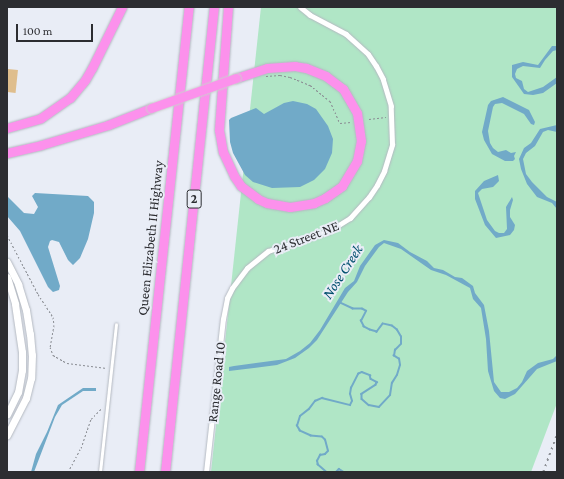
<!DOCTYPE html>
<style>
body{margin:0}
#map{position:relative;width:564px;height:479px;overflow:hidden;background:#e9edf6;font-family:"Crimson Pro",serif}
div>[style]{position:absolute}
.green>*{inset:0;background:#b0e6c6}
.water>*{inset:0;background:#71aac8}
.stream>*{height:1.5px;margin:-0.75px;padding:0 0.75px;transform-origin:0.75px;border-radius:0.75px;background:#71aac8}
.building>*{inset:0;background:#dfbe8d;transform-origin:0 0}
.path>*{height:1px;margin-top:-0.5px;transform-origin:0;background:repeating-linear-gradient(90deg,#8a8d93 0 2px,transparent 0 4px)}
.roads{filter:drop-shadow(0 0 1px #b4b9c1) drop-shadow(0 0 1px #b4b9c1)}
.lane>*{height:2.5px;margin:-1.25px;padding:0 1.25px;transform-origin:1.25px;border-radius:1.25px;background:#fff}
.street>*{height:5px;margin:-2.5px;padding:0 2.5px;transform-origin:2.5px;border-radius:2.5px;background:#fff}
.secondary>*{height:7px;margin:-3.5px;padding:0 3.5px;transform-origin:3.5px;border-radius:3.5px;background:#fff}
.highway>*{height:9px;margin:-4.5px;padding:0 4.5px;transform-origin:4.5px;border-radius:4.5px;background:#fc91ec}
.rail>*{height:1.5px;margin-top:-0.75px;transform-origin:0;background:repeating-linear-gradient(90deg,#8d9096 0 2px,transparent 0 6px)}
.bridges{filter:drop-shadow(0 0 1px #cccdce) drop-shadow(0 0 1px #cccdce)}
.highway-bridge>*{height:9px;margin:-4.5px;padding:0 4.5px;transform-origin:4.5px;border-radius:4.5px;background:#fc91ec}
span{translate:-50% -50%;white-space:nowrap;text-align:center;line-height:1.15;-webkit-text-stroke:4px #e9edf6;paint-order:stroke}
.shield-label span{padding:1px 3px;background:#e9edf6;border:1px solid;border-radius:3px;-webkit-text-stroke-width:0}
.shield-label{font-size:13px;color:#2c2d31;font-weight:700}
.street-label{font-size:14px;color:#2c2d31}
.water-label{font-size:15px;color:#004f6d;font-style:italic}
.frame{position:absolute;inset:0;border:8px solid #2c2d31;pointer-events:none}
.scale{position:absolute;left:16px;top:24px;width:77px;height:18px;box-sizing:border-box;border:2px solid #2c2d31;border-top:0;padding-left:5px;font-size:12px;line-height:14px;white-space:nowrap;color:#2c2d31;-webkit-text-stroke:3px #e9edf6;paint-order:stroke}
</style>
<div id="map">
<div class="green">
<i style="clip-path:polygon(261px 7px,557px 7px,557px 403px,531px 472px,211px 472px)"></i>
</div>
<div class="water">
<i style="clip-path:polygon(552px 46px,557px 46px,557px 50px,553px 51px,545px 60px,540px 68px,523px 66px,517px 69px,515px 74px,516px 78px,522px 81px,524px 89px,528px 92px,543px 87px,557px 77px,557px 83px,543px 93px,533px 95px,524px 94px,512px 77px,512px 65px,523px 62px,538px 65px)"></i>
<i style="clip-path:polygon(503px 97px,529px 110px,535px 122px,534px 125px,531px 124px,524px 114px,502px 103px,495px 104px,493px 107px,488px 131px,490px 143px,493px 148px,498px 152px,506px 150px,511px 153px,516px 152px,514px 156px,515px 159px,513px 161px,505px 161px,492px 154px,484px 140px,482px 132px,488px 105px,491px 101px)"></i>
<i style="clip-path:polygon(293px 101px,307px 104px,316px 109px,328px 126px,333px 139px,332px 153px,325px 169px,314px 180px,300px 187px,272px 188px,253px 182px,245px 175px,233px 153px,230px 142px,229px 120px,231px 118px,256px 108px,264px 114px,284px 103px)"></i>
<i style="clip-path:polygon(557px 125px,557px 132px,548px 130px,543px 132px,535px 146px,526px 153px,523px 159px,526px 174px,532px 182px,547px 197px,557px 202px,557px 209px,552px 203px,537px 197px,527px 184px,521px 169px,519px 159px,524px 148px,531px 143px,540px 129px)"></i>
<i style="clip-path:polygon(498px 175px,499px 181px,493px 187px,482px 189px,478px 193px,487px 220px,495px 231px,499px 233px,504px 233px,507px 229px,506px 207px,512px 197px,513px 200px,510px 210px,510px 217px,515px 225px,514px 230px,510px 235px,496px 238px,485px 225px,475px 199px,475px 191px,484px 181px)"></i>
<i style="clip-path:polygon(35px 193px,88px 196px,94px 202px,94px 213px,88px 239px,80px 258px,73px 265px,68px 260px,59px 242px,52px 240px,50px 241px,48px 247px,60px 286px,59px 290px,53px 292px,48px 287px,20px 231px,7px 216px,7px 196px,24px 213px,34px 214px,38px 207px,32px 196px)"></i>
<i style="clip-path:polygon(384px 240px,398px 243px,410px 252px,427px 261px,434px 268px,443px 270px,455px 277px,462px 278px,473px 286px,475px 293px,484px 305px,489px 331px,494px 382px,501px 392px,509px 392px,517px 388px,522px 382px,527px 371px,538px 363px,553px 359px,557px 355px,557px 361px,537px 369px,515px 394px,505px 399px,500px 398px,494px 391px,488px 371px,486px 339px,481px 308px,473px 299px,470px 288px,446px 275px,431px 270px,401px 249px,384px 243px,379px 247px,365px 266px,357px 282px,348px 292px,317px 340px,309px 348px,295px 358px,277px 365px,229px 371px,229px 367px,234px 366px,286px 359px,300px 351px,310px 343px,320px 330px,345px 288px,354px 281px,360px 266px,375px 245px)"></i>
<i style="clip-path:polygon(83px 388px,96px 388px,96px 391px,83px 391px,62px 405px,55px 417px,34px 472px,31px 472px,36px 454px,47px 432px,58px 405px)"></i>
</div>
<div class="stream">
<i style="left:326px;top:472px;width:11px;rotate:-139deg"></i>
<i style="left:318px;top:465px;width:4px;rotate:-104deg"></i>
<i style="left:317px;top:461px;width:7px;rotate:-63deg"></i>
<i style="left:320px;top:455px;width:5px;rotate:-11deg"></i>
<i style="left:325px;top:454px;width:4px;rotate:-45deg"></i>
<i style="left:328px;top:451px;width:11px;rotate:-105deg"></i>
<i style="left:325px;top:440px;width:4px;rotate:-135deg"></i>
<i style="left:322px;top:437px;width:11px;rotate:-175deg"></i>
<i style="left:311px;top:436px;width:12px;rotate:-156deg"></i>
<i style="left:300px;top:431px;width:6px;rotate:-121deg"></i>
<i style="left:297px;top:426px;width:10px;rotate:-73deg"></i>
<i style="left:300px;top:416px;width:11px;rotate:-38deg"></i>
<i style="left:309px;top:409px;width:10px;rotate:-53deg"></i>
<i style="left:315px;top:401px;width:8px;rotate:-23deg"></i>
<i style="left:322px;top:398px;width:29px;rotate:14deg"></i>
<i style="left:350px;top:405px;width:4px;rotate:-63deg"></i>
<i style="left:352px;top:401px;width:7px;rotate:-106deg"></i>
<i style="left:350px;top:394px;width:6px;rotate:-81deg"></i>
<i style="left:351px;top:388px;width:16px;rotate:-63deg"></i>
<i style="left:358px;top:374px;width:4px;rotate:-27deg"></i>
<i style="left:362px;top:372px;width:9px;rotate:21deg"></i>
<i style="left:370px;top:375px;width:4px;rotate:76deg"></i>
<i style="left:371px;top:379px;width:7px;rotate:27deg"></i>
<i style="left:377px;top:382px;width:3px;rotate:108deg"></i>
<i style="left:376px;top:385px;width:17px;rotate:147deg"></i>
<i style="left:362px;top:394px;width:5px;rotate:90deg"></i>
<i style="left:362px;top:399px;width:9px;rotate:41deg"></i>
<i style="left:369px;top:405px;width:10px;rotate:11deg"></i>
<i style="left:379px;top:407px;width:16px;rotate:-47deg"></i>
<i style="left:390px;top:395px;width:12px;rotate:-81deg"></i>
<i style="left:392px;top:383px;width:9px;rotate:-58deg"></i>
<i style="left:397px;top:375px;width:10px;rotate:-73deg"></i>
<i style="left:400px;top:365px;width:6px;rotate:-99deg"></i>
<i style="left:399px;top:359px;width:6px;rotate:-149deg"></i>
<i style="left:394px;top:356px;width:6px;rotate:-81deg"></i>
<i style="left:395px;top:350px;width:8px;rotate:-45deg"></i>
<i style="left:401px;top:344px;width:7px;rotate:-90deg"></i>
<i style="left:401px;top:337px;width:8px;rotate:-120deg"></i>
<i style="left:397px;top:330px;width:6px;rotate:-141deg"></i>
<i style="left:392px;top:326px;width:9px;rotate:-167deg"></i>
<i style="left:383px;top:324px;width:10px;rotate:127deg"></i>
<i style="left:377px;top:332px;width:7px;rotate:-164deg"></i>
<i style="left:370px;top:330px;width:7px;rotate:-153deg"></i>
<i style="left:364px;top:327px;width:7px;rotate:-117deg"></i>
<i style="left:361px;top:321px;width:11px;rotate:-63deg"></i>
<i style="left:366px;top:311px;width:4px;rotate:-153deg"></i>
<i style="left:362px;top:309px;width:9px;rotate:180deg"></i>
<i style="left:353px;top:309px;width:14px;rotate:-155deg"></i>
<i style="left:336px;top:472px;width:4px;rotate:-45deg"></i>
<i style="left:339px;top:469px;width:6px;rotate:31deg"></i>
</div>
<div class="building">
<i style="left:8px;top:69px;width:10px;height:23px;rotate:6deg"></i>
</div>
<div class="path">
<i style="left:266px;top:76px;width:14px;rotate:-4deg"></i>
<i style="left:280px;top:75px;width:10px;rotate:11deg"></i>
<i style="left:290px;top:77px;width:22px;rotate:22deg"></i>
<i style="left:310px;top:85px;width:26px;rotate:39deg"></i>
<i style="left:330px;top:101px;width:24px;rotate:66deg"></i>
<i style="left:340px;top:123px;width:11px;rotate:-5deg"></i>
<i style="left:369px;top:119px;width:17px;rotate:-7deg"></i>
<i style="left:7px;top:235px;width:67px;rotate:62.3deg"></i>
<i style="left:38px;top:294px;width:27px;rotate:57deg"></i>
<i style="left:53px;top:317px;width:8px;rotate:83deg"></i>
<i style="left:54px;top:325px;width:22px;rotate:100deg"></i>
<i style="left:50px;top:347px;width:9px;rotate:69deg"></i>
<i style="left:53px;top:355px;width:16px;rotate:30deg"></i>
<i style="left:67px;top:363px;width:40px;rotate:7.1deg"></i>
<i style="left:68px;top:472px;width:27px;rotate:-62deg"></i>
<i style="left:81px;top:448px;width:31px;rotate:-71deg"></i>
<i style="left:91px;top:419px;width:16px;rotate:-45deg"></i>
</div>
<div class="roads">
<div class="lane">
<i style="left:100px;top:472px;width:148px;rotate:-83.8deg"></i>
</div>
<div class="street">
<i style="left:206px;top:472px;width:154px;rotate:-83.7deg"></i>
<i style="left:223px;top:319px;width:21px;rotate:-79deg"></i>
<i style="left:227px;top:298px;width:11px;rotate:-63deg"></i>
<i style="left:232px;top:288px;width:25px;rotate:-53deg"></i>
<i style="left:247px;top:268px;width:27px;rotate:-39deg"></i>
<i style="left:268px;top:251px;width:64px;rotate:-18.2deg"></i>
<i style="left:329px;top:231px;width:25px;rotate:-32deg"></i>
<i style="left:350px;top:218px;width:28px;rotate:-48deg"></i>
<i style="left:369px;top:197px;width:14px;rotate:-56deg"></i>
<i style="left:377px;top:185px;width:16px;rotate:-63deg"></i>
<i style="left:384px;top:171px;width:28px;rotate:-73deg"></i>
<i style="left:392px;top:144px;width:38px;rotate:-92deg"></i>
<i style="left:391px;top:106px;width:28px;rotate:-107deg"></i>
<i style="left:383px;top:79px;width:15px;rotate:-118deg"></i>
<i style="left:376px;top:66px;width:14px;rotate:-124deg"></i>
<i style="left:368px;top:54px;width:30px;rotate:-138deg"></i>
<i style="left:346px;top:34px;width:41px;rotate:-152.2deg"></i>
<i style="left:310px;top:15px;width:13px;rotate:-141deg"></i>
</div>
<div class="secondary">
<i style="left:7px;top:262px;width:25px;rotate:63deg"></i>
<i style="left:18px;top:284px;width:27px;rotate:73deg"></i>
<i style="left:26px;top:310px;width:24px;rotate:81deg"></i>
<i style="left:30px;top:334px;width:21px;rotate:85deg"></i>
<i style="left:32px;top:355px;width:23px;rotate:92deg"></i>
<i style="left:31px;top:378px;width:21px;rotate:104deg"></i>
<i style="left:26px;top:398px;width:42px;rotate:117.2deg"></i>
<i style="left:7px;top:277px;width:28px;rotate:73deg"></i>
<i style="left:15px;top:304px;width:49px;rotate:81.7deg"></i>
<i style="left:22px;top:352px;width:18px;rotate:90deg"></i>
<i style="left:22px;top:370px;width:22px;rotate:100deg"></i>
<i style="left:18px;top:392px;width:25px;rotate:116deg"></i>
</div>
<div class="highway">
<i style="left:228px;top:7px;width:123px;rotate:94.2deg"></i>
<i style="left:219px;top:130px;width:22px;rotate:80deg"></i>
<i style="left:223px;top:152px;width:26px;rotate:65deg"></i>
<i style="left:234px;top:176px;width:12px;rotate:55deg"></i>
<i style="left:241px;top:186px;width:21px;rotate:37deg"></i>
<i style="left:258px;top:199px;width:10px;rotate:24deg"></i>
<i style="left:267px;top:203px;width:23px;rotate:10deg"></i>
<i style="left:290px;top:207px;width:24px;rotate:-9deg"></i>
<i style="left:314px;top:203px;width:12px;rotate:-24deg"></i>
<i style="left:325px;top:198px;width:21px;rotate:-35deg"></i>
<i style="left:342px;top:186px;width:29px;rotate:-59deg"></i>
<i style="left:357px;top:161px;width:20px;rotate:-79deg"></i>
<i style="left:361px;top:141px;width:28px;rotate:-98deg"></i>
<i style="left:357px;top:113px;width:28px;rotate:-120deg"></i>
<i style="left:343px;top:89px;width:21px;rotate:-143deg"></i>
<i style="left:326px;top:76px;width:22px;rotate:-158deg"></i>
<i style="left:306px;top:68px;width:11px;rotate:-170deg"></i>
<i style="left:295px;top:66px;width:28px;rotate:176deg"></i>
<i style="left:267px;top:68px;width:33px;rotate:162deg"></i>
<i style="left:7px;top:128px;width:35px;rotate:-16deg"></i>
<i style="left:41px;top:118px;width:35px;rotate:-35deg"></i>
<i style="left:70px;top:98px;width:23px;rotate:-50deg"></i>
<i style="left:85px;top:80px;width:14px;rotate:-60deg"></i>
<i style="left:92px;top:68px;width:68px;rotate:-63.8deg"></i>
<i style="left:7px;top:153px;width:35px;rotate:-13deg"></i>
<i style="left:41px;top:145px;width:70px;rotate:-16.6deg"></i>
<i style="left:108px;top:125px;width:46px;rotate:-21.6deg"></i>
<i style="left:139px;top:472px;width:468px;rotate:-83.9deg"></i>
<i style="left:165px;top:472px;width:468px;rotate:-84deg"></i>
</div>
</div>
<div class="rail">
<i style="left:543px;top:472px;width:40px;rotate:-69.8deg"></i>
</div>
<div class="bridges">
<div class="highway-bridge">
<i style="left:151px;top:108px;width:90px;rotate:-19.4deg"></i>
</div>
</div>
<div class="shield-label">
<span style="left:194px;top:199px">2</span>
</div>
<div class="street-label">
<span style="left:306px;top:237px;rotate:-21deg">24 Street NE</span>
<span style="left:150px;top:238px;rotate:-84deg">Queen Elizabeth II Highway</span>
<span style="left:216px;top:382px;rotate:-84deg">Range Road 10</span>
</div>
<div class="water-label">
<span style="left:343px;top:272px;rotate:-57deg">Nose Creek</span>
</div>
<div class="frame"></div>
<div class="scale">100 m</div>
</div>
